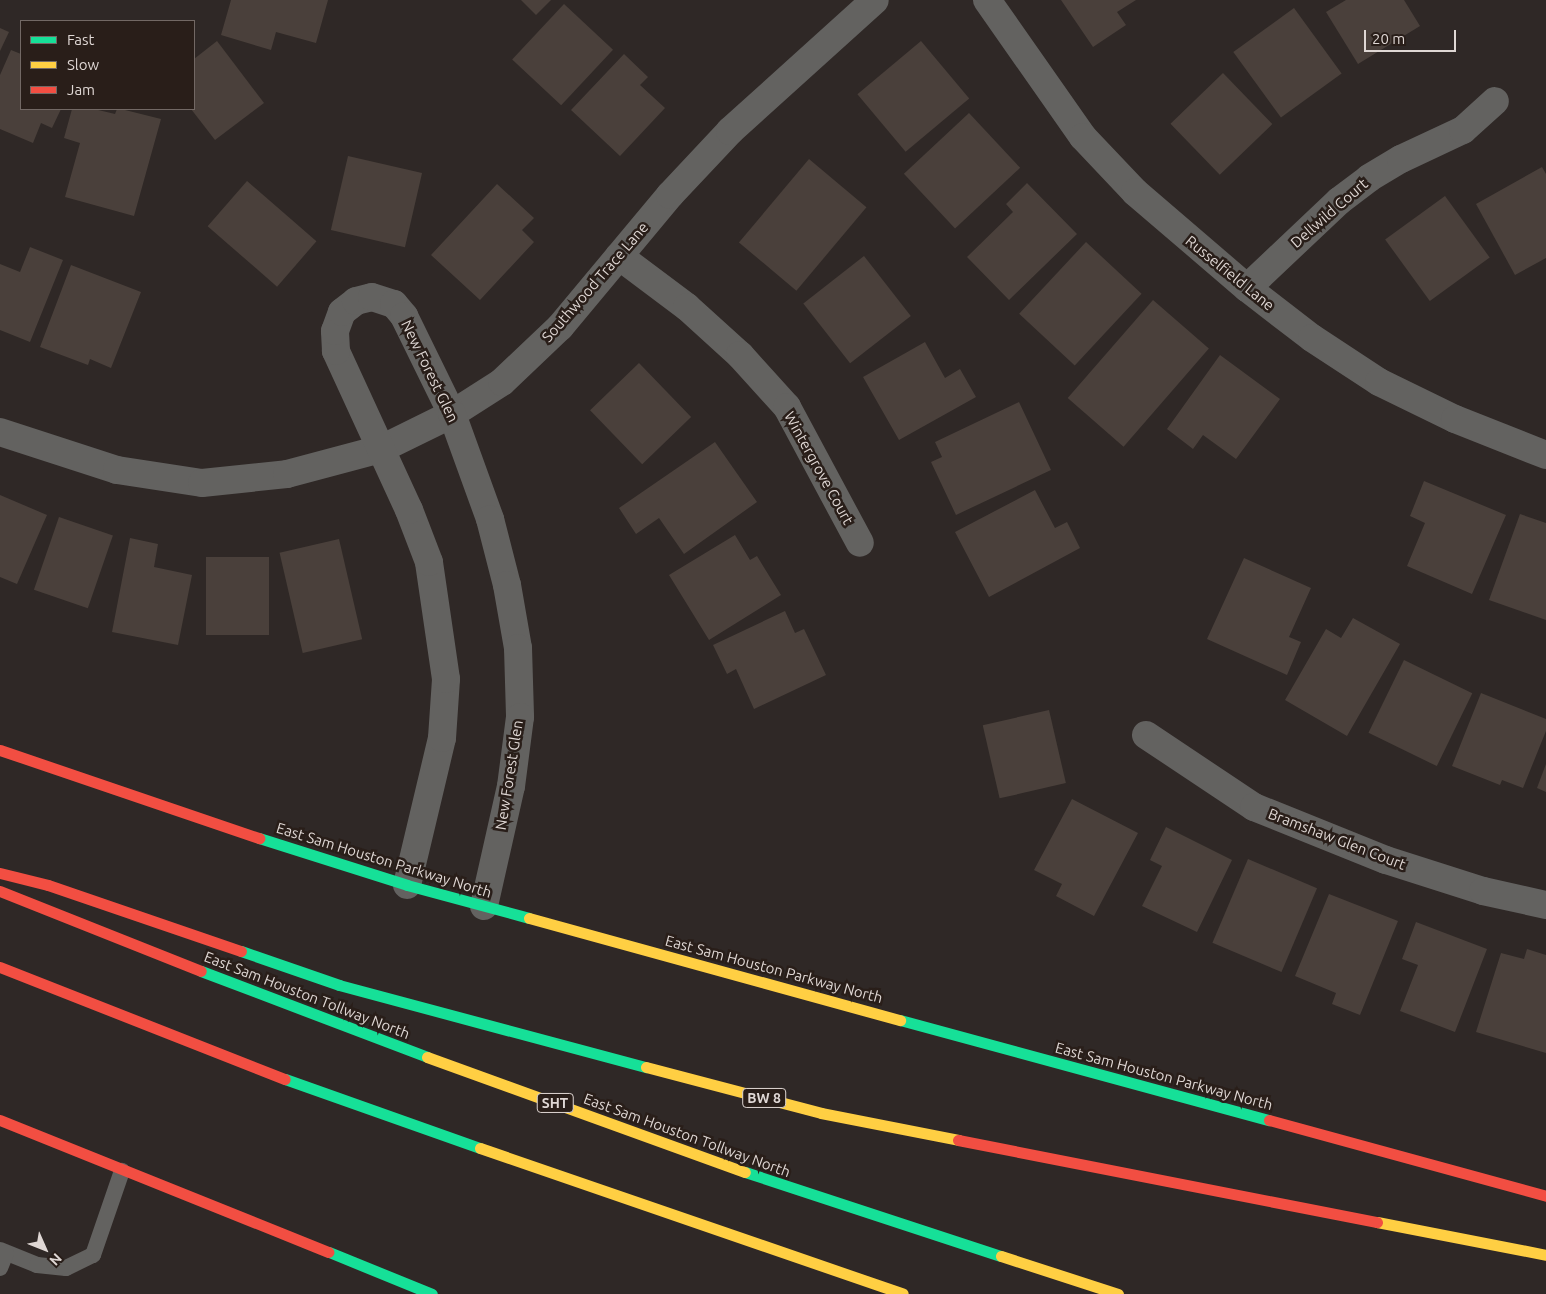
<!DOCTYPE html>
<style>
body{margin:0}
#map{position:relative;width:1546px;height:1294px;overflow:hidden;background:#2f2826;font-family:Ubuntu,sans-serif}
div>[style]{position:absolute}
.building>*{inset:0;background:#4a403b;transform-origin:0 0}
.lane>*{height:16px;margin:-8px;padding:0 8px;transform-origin:8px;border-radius:8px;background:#636260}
.street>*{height:28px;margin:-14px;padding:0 14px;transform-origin:14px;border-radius:14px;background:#636260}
.fast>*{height:11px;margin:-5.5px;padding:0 5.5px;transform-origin:5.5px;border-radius:5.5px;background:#16e098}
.slow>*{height:11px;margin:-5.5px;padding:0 5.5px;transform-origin:5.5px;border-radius:5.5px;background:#ffcf43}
.jam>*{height:11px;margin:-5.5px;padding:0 5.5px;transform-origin:5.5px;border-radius:5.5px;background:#f24e42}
span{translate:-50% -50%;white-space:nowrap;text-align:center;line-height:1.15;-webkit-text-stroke:5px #291e19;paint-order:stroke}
.shield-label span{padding:1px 4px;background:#291e19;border:1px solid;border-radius:4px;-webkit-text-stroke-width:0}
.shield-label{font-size:14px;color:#dfd7d4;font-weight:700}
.street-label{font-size:15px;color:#dfd7d4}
.legend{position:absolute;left:20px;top:20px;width:175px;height:90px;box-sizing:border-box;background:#291e19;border:1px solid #726864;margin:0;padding:6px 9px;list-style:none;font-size:15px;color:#dfd7d4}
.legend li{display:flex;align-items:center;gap:10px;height:25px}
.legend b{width:25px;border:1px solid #726864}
.north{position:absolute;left:20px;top:1224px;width:50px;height:50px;-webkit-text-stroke:4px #291e19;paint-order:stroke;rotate:134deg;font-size:14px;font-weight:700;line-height:20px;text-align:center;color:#dfd7d4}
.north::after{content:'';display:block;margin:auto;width:18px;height:22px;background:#dfd7d4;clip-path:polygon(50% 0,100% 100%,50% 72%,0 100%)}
.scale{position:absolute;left:1364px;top:30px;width:92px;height:22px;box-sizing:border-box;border:2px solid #dfd7d4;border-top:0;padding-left:6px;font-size:15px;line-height:18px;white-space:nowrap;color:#dfd7d4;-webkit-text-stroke:4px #291e19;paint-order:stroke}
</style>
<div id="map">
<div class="building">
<i style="clip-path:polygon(231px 0,328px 0,316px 43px,276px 32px,271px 50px,221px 35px)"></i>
<i style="clip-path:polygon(521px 0,551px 0,536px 15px)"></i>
<i style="clip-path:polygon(1061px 0,1136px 0,1117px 12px,1126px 25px,1093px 47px)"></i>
<i style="clip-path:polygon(1346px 0,1404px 0,1420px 26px,1358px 64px,1326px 12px)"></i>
<i style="left:564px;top:4px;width:67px;height:76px;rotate:43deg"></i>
<i style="left:1294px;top:8px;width:81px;height:75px;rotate:54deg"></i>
<i style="clip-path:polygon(0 28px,9px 32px,0 51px)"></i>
<i style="clip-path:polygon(217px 41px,264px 103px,215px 140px,191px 109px,194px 59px)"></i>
<i style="left:921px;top:41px;width:75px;height:83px;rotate:50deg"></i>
<i style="clip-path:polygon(11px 50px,21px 54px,21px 109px,61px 109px,52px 128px,41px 123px,33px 143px,0 129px,0 75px)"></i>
<i style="clip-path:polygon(624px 54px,648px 77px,640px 85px,665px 108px,620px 156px,571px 110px)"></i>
<i style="left:1223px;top:73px;width:71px;height:73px;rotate:46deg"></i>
<i style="clip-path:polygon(72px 109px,94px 109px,115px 114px,117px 109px,121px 109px,161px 119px,134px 216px,65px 197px,80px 143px,64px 138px)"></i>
<i style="left:969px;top:113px;width:75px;height:89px;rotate:47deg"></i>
<i style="left:348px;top:156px;width:76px;height:76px;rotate:13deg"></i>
<i style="left:809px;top:159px;width:75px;height:109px;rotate:40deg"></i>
<i style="clip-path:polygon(1542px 167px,1546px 174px,1546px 258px,1515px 275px,1476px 204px)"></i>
<i style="left:247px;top:181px;width:92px;height:60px;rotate:41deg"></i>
<i style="clip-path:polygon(1027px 183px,1077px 234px,1009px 300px,967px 257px,1013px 212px,1006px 204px)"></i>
<i style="clip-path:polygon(497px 184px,534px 218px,522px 230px,534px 242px,480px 300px,431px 255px)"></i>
<i style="left:1445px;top:196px;width:76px;height:74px;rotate:54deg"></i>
<i style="left:1086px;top:242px;width:76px;height:98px;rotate:43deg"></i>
<i style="clip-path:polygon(30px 247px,63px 260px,30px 342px,0 330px,0 264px,20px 272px)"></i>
<i style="left:864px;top:256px;width:76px;height:77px;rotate:52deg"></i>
<i style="clip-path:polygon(71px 265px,141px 292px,111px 368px,90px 359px,88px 365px,40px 347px)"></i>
<i style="left:1153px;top:300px;width:74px;height:130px;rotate:41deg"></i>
<i style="clip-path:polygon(925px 342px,945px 378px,960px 369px,976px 397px,899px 440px,863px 377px)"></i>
<i style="clip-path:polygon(1220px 355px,1280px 399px,1236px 459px,1203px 435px,1193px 449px,1167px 429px)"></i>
<i style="left:639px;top:363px;width:75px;height:68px;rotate:46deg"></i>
<i style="clip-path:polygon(1019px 402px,1051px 470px,956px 515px,931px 462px,942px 457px,935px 442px)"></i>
<i style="clip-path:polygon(715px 442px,757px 502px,684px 554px,659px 518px,636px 534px,619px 508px)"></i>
<i style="clip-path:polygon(1424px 481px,1506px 515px,1472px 594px,1407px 566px,1425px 523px,1410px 516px)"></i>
<i style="clip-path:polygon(1035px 490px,1055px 528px,1067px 522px,1080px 548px,989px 597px,955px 532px)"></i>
<i style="clip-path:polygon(0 495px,47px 515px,17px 584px,0 577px)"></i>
<i style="clip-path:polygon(1520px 514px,1546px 523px,1546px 620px,1489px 600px)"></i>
<i style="left:59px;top:517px;width:57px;height:77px;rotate:19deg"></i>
<i style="clip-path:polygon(735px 535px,750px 560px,757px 556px,781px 595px,709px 640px,669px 575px)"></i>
<i style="clip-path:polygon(130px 538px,158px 544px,154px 567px,192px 575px,178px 645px,112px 632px)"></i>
<i style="left:339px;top:539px;width:103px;height:61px;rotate:77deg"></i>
<i style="left:206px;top:557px;width:63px;height:78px"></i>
<i style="clip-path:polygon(1244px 558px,1311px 588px,1289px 637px,1301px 642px,1287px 675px,1207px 639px)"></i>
<i style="clip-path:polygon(785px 611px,795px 633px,804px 629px,826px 675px,754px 709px,736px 669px,727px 674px,713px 645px)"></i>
<i style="clip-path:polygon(1353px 618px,1400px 644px,1347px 736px,1285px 700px,1326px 629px,1341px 638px)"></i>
<i style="left:1404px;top:660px;width:76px;height:81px;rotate:26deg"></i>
<i style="clip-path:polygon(1481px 693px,1546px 719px,1546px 731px,1523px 788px,1502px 780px,1500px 785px,1452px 766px)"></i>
<i style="left:1049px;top:710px;width:75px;height:68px;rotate:77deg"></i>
<i style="clip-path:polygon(1546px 764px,1546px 792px,1537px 788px)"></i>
<i style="clip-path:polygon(1072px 799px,1138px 833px,1094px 916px,1056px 896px,1062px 884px,1034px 870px)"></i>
<i style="clip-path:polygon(1166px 827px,1232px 860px,1197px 932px,1142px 906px,1162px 866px,1150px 860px)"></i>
<i style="left:1248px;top:859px;width:75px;height:91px;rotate:23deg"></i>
<i style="clip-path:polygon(1329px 894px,1398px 921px,1360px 1015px,1332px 1004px,1336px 993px,1295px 976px)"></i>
<i style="clip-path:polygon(1416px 922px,1487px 949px,1455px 1032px,1400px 1011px,1418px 965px,1402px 959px)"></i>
<i style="clip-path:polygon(1527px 949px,1546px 955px,1546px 1053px,1476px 1032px,1501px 953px,1524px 959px)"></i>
</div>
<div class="lane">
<i style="left:0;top:1250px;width:40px;rotate:22deg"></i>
<i style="left:37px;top:1265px;width:29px;rotate:6deg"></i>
<i style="left:66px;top:1268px;width:30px;rotate:-26deg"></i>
<i style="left:93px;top:1255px;width:89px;rotate:-71deg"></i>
<i style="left:0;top:1268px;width:16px;rotate:-68deg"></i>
</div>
<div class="street">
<i style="left:987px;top:0;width:167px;rotate:55deg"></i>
<i style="left:1083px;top:137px;width:76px;rotate:46.6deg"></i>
<i style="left:1135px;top:192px;width:148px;rotate:40.6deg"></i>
<i style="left:1247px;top:288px;width:82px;rotate:37.6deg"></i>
<i style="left:1312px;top:338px;width:80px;rotate:33.3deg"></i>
<i style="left:1379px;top:382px;width:85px;rotate:26deg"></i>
<i style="left:1455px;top:419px;width:98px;rotate:21.6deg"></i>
<i style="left:619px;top:256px;width:85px;rotate:36.9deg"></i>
<i style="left:687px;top:307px;width:72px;rotate:42.2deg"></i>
<i style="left:740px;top:355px;width:70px;rotate:47.9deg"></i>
<i style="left:787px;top:407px;width:154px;rotate:61.8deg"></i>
<i style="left:1247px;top:288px;width:127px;rotate:-43.4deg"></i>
<i style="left:1339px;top:201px;width:38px;rotate:-37deg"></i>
<i style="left:1369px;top:178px;width:37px;rotate:-31deg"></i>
<i style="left:1401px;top:159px;width:68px;rotate:-25.1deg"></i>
<i style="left:1463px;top:130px;width:43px;rotate:-42.2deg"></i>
<i style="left:0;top:432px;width:123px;rotate:18deg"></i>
<i style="left:117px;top:470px;width:86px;rotate:8.7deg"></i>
<i style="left:202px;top:483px;width:85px;rotate:-6deg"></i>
<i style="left:287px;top:474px;width:97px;rotate:-14.9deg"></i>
<i style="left:381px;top:449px;width:79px;rotate:-26.2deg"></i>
<i style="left:452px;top:414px;width:59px;rotate:-32.6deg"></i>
<i style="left:502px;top:382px;width:80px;rotate:-43.5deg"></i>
<i style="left:560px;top:327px;width:172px;rotate:-50.2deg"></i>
<i style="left:670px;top:195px;width:88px;rotate:-46.8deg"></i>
<i style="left:730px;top:131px;width:195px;rotate:-42.1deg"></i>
<i style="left:1146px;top:735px;width:130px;rotate:33.7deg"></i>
<i style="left:1254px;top:807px;width:142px;rotate:21.9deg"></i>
<i style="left:1386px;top:860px;width:102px;rotate:17.7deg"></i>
<i style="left:1483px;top:891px;width:65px;rotate:12.5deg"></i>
<i style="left:407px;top:885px;width:151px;rotate:-76.6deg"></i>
<i style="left:442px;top:738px;width:59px;rotate:-86.1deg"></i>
<i style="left:446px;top:679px;width:118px;rotate:-98.3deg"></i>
<i style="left:429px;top:562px;width:56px;rotate:-111deg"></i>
<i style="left:409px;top:510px;width:175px;rotate:-114.7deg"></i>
<i style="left:336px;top:351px;width:20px;rotate:-93deg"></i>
<i style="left:335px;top:331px;width:20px;rotate:-70deg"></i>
<i style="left:342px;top:312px;width:18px;rotate:-38deg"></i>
<i style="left:356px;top:301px;width:16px;rotate:-14deg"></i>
<i style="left:372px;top:297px;width:23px;rotate:18deg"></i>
<i style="left:394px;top:304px;width:16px;rotate:50deg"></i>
<i style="left:404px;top:316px;width:109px;rotate:63.9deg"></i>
<i style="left:452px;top:414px;width:112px;rotate:70.1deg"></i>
<i style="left:490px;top:519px;width:68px;rotate:75.6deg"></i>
<i style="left:507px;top:585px;width:64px;rotate:80.1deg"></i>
<i style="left:518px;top:648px;width:69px;rotate:88.3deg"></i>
<i style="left:520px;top:717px;width:70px;rotate:97.4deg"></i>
<i style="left:511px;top:786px;width:123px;rotate:102.7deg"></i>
</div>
<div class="fast">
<i style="left:259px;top:838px;width:155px;rotate:17.6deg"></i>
<i style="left:407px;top:885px;width:126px;rotate:15.1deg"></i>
<i style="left:241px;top:951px;width:104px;rotate:19.1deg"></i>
<i style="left:339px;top:985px;width:318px;rotate:15deg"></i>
<i style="left:201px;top:971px;width:242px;rotate:20.8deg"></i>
<i style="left:900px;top:1020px;width:382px;rotate:15.2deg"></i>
<i style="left:285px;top:1079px;width:207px;rotate:19.5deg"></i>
<i style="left:745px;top:1172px;width:269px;rotate:18.2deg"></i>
<i style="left:329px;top:1252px;width:111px;rotate:22.2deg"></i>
</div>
<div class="slow">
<i style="left:529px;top:918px;width:385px;rotate:15.4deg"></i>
<i style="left:427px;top:1057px;width:338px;rotate:19.9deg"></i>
<i style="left:646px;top:1067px;width:181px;rotate:14.7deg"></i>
<i style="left:821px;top:1113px;width:140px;rotate:11.1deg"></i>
<i style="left:480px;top:1148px;width:447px;rotate:19deg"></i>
<i style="left:1377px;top:1222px;width:172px;rotate:11deg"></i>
<i style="left:1001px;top:1256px;width:123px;rotate:18deg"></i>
</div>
<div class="jam">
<i style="left:0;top:750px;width:274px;rotate:18.8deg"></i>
<i style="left:0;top:873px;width:49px;rotate:14deg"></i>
<i style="left:48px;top:885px;width:204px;rotate:18.9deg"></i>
<i style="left:0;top:891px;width:216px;rotate:21.7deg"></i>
<i style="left:0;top:967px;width:306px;rotate:21.5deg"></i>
<i style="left:0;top:1120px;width:354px;rotate:21.9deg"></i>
<i style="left:1269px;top:1120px;width:287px;rotate:15.3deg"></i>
<i style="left:958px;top:1140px;width:427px;rotate:11.1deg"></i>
</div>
<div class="shield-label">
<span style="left:764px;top:1098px">BW 8</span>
<span style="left:555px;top:1103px">SHT</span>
</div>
<div class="street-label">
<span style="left:1329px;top:213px;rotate:-41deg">Dellwild Court</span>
<span style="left:1230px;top:273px;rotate:39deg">Russelfield Lane</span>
<span style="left:595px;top:282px;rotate:-49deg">Southwood Trace Lane</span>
<span style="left:430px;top:371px;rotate:64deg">New Forest Glen</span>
<span style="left:819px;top:468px;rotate:61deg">Wintergrove Court</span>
<span style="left:509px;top:775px;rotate:-81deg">New Forest Glen</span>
<span style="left:1337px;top:839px;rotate:21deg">Bramshaw Glen Court</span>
<span style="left:384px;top:860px;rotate:17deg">East Sam Houston Parkway North</span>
<span style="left:774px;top:969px;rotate:15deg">East Sam Houston Parkway North</span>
<span style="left:307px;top:995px;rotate:21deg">East Sam Houston Tollway North</span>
<span style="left:1164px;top:1076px;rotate:15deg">East Sam Houston Parkway North</span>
<span style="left:687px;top:1135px;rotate:20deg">East Sam Houston Tollway North</span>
</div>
<ul class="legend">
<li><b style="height:6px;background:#16e098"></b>Fast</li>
<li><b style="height:6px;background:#ffcf43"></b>Slow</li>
<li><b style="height:6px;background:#f24e42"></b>Jam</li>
</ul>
<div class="north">N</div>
<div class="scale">20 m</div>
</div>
